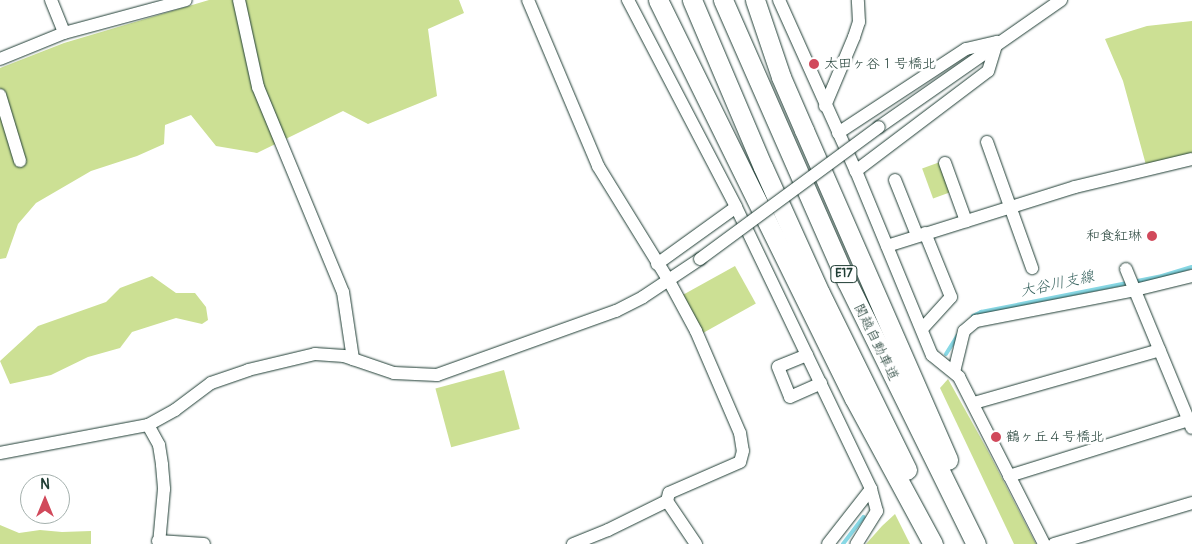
<!DOCTYPE html>
<meta charset="utf-8">
<style>
body{margin:0}
#map{position:relative;width:1192px;height:544px;overflow:hidden;background:#fff;font-family:Pangolin,"Klee One",sans-serif}
div>[style]{position:absolute}
.green>*{inset:0;background:#cce094;transform-origin:0 0}
.stream>*{height:4px;margin:-2px;padding:0 2px;transform-origin:2px;border-radius:2px;background:#88d8e5}
.roads{filter:drop-shadow(0 0 1px #1f3d34) drop-shadow(0 0 1px #1f3d34)}
.minor>*{height:12px;margin:-6px;padding:0 6px;transform-origin:6px;border-radius:6px;background:#fff}
.highway>*{height:19px;margin:-9.5px;padding:0 9.5px;transform-origin:9.5px;border-radius:9.5px;background:#fff}
.bridges{filter:drop-shadow(0 0 1px #1f3d34) drop-shadow(0 0 1px #1f3d34)}
.minor-bridge>*{height:12px;margin:-6px;padding:0 6px;transform-origin:6px;border-radius:6px;background:#fff}
.dots>*{width:14px;height:14px;translate:-50% -50%;box-sizing:border-box;border:2px solid #fff;border-radius:50%}
span{translate:-50% -50%;white-space:nowrap;text-align:center;line-height:1.15;-webkit-text-stroke:5px #fff;paint-order:stroke}
.shield-label span{padding:1px 4px;background:#fff;border:1px solid;border-radius:4px;-webkit-text-stroke-width:0}
.shield-label{font-size:12px;color:#1f3d34;font-weight:700}
.poi-label{font-size:14px;color:#1f3d34}
.left{translate:0 -50%;text-align:left}
.right{translate:-100% -50%;text-align:right}
.street-label{font-size:14px;color:#1f3d34}
.water-label{font-size:15px;color:#396460;font-style:italic}
.north{position:absolute;left:20px;top:474px;width:50px;height:50px;box-sizing:border-box;background:#fff;border:1px solid #a5b1ae;border-radius:50%;rotate:0deg;font-size:14px;font-weight:700;line-height:20px;text-align:center;color:#1f3d34}
.north::after{content:'';display:block;margin:auto;width:18px;height:22px;background:#d1495b;clip-path:polygon(50% 0,100% 100%,50% 72%,0 100%)}
</style>
<div id="map">
<div class="green">
<i style="clip-path:polygon(209px 0,459px 0,464px 13px,428px 29px,437px 96px,368px 124px,343px 111px,257px 153px,216px 146px,191px 115px,165px 125px,164px 144px,137px 156px,91px 171px,36px 203px,18px 224px,6px 258px,0 259px,0 68px,64px 43px)"></i>
<i style="clip-path:polygon(1192px 21px,1192px 154px,1146px 165px,1123px 81px,1105px 39px,1147px 26px)"></i>
<i style="left:940px;top:162px;width:32px;height:19px;rotate:70deg"></i>
<i style="left:735px;top:266px;width:43px;height:64px;rotate:61deg"></i>
<i style="clip-path:polygon(152px 276px,176px 293px,195px 293px,206px 307px,208px 320px,202px 324px,176px 318px,132px 332px,120px 348px,88px 357px,51px 375px,10px 384px,0 361px,38px 326px,106px 302px,120px 288px)"></i>
<i style="left:504px;top:370px;width:61px;height:71px;rotate:75deg"></i>
<i style="clip-path:polygon(948px 379px,988px 451px,1036px 544px,1014px 544px,940px 388px)"></i>
<i style="clip-path:polygon(895px 514px,910px 544px,866px 544px,882px 526px)"></i>
<i style="clip-path:polygon(0 525px,19px 533px,40px 530px,62px 532px,91px 531px,91px 544px,0 544px)"></i>
</div>
<div class="stream">
<i style="left:973px;top:316px;width:9px;rotate:-27deg"></i>
<i style="left:981px;top:312px;width:185px;rotate:-11.2deg"></i>
<i style="left:1162px;top:276px;width:31px;rotate:-17deg"></i>
<i style="left:946px;top:354px;width:22px;rotate:-58deg"></i>
<i style="left:843px;top:544px;width:34px;rotate:-53deg"></i>
</div>
<div class="roads">
<div class="minor">
<i style="left:51px;top:0;width:35px;rotate:68deg"></i>
<i style="left:239px;top:0;width:89px;rotate:77.7deg"></i>
<i style="left:258px;top:87px;width:222px;rotate:67.5deg"></i>
<i style="left:343px;top:292px;width:68px;rotate:81.5deg"></i>
<i style="left:528px;top:0;width:180px;rotate:67.1deg"></i>
<i style="left:598px;top:166px;width:135px;rotate:58.3deg"></i>
<i style="left:669px;top:281px;width:57px;rotate:61.6deg"></i>
<i style="left:696px;top:331px;width:111px;rotate:66.7deg"></i>
<i style="left:740px;top:433px;width:18px;rotate:81deg"></i>
<i style="left:743px;top:451px;width:11px;rotate:105deg"></i>
<i style="left:740px;top:462px;width:77px;rotate:156.4deg"></i>
<i style="left:669px;top:493px;width:8px;rotate:104deg"></i>
<i style="left:667px;top:501px;width:66px;rotate:153.8deg"></i>
<i style="left:608px;top:530px;width:38px;rotate:158deg"></i>
<i style="left:628px;top:0;width:233px;rotate:62.4deg"></i>
<i style="left:736px;top:207px;width:313px;rotate:64.4deg"></i>
<i style="left:871px;top:489px;width:23px;rotate:75deg"></i>
<i style="left:877px;top:511px;width:39px;rotate:122deg"></i>
<i style="left:779px;top:0;width:188px;rotate:65.8deg"></i>
<i style="left:856px;top:171px;width:199px;rotate:67.6deg"></i>
<i style="left:932px;top:355px;width:35px;rotate:39deg"></i>
<i style="left:959px;top:377px;width:187px;rotate:63deg"></i>
<i style="left:0;top:59px;width:69px;rotate:-22.1deg"></i>
<i style="left:64px;top:33px;width:126px;rotate:-15.1deg"></i>
<i style="left:0;top:95px;width:69px;rotate:73.1deg"></i>
<i style="left:825px;top:106px;width:75px;rotate:-67.2deg"></i>
<i style="left:854px;top:37px;width:16px;rotate:-72deg"></i>
<i style="left:859px;top:22px;width:22px;rotate:-93deg"></i>
<i style="left:879px;top:127px;width:222px;rotate:-34.9deg"></i>
<i style="left:838px;top:133px;width:153px;rotate:-33.3deg"></i>
<i style="left:966px;top:49px;width:32px;rotate:-13deg"></i>
<i style="left:997px;top:42px;width:30px;rotate:107deg"></i>
<i style="left:988px;top:71px;width:166px;rotate:142.9deg"></i>
<i style="left:987px;top:142px;width:134px;rotate:70.3deg"></i>
<i style="left:945px;top:163px;width:62px;rotate:70.1deg"></i>
<i style="left:895px;top:180px;width:59px;rotate:68.2deg"></i>
<i style="left:887px;top:246px;width:197px;rotate:-17.4deg"></i>
<i style="left:1075px;top:187px;width:120px;rotate:-13.5deg"></i>
<i style="left:657px;top:264px;width:97px;rotate:-35.8deg"></i>
<i style="left:1126px;top:269px;width:172px;rotate:67.5deg"></i>
<i style="left:922px;top:329px;width:43px;rotate:-47.8deg"></i>
<i style="left:951px;top:297px;width:69px;rotate:-112.1deg"></i>
<i style="left:807px;top:355px;width:31px;rotate:158deg"></i>
<i style="left:778px;top:367px;width:32px;rotate:68deg"></i>
<i style="left:790px;top:397px;width:34px;rotate:-24deg"></i>
<i style="left:954px;top:372px;width:42px;rotate:-76.3deg"></i>
<i style="left:964px;top:331px;width:16px;rotate:-40deg"></i>
<i style="left:976px;top:321px;width:162px;rotate:-11deg"></i>
<i style="left:1135px;top:290px;width:59px;rotate:-13.8deg"></i>
<i style="left:974px;top:403px;width:193px;rotate:-15.9deg"></i>
<i style="left:148px;top:425px;width:23px;rotate:61deg"></i>
<i style="left:159px;top:445px;width:20px;rotate:81deg"></i>
<i style="left:162px;top:465px;width:24px;rotate:85deg"></i>
<i style="left:164px;top:489px;width:55px;rotate:95.2deg"></i>
<i style="left:0;top:453px;width:151px;rotate:-10.7deg"></i>
<i style="left:148px;top:425px;width:31px;rotate:-29deg"></i>
<i style="left:175px;top:410px;width:45px;rotate:-36.9deg"></i>
<i style="left:211px;top:383px;width:39px;rotate:-19deg"></i>
<i style="left:248px;top:370px;width:69px;rotate:-13.4deg"></i>
<i style="left:315px;top:354px;width:29px;rotate:4deg"></i>
<i style="left:344px;top:356px;width:53px;rotate:18.8deg"></i>
<i style="left:394px;top:373px;width:43px;rotate:2.7deg"></i>
<i style="left:437px;top:375px;width:190px;rotate:-19.7deg"></i>
<i style="left:616px;top:311px;width:30px;rotate:-27deg"></i>
<i style="left:643px;top:297px;width:69px;rotate:-33.7deg"></i>
<i style="left:1009px;top:476px;width:189px;rotate:-17.3deg"></i>
<i style="left:667px;top:501px;width:52px;rotate:56deg"></i>
<i style="left:158px;top:541px;width:46px;rotate:3.7deg"></i>
<i style="left:828px;top:544px;width:70px;rotate:-52deg"></i>
<i style="left:1054px;top:544px;width:144px;rotate:-16.5deg"></i>
</div>
<div class="highway">
<i style="left:658px;top:0;width:444px;rotate:63.8deg"></i>
<i style="left:854px;top:398px;width:166px;rotate:61.6deg"></i>
<i style="left:692px;top:0;width:181px;rotate:67deg"></i>
<i style="left:763px;top:167px;width:138px;rotate:65.7deg"></i>
<i style="left:820px;top:293px;width:197px;rotate:63.8deg"></i>
<i style="left:723px;top:0;width:308px;rotate:66.3deg"></i>
<i style="left:847px;top:282px;width:292px;rotate:63.8deg"></i>
<i style="left:755px;top:0;width:81px;rotate:71.3deg"></i>
<i style="left:781px;top:77px;width:58px;rotate:66.5deg"></i>
<i style="left:804px;top:130px;width:360px;rotate:66.4deg"></i>
</div>
</div>
<div class="bridges">
<div class="minor-bridge">
<i style="left:700px;top:259px;width:222px;rotate:-36.4deg"></i>
</div>
</div>
<div class="dots">
<i style="left:814px;top:64px;background:#d1495b"></i>
<i style="left:1152px;top:236px;background:#d1495b"></i>
<i style="left:996px;top:437px;background:#d1495b"></i>
</div>
<div class="shield-label">
<span style="left:844px;top:274px">E17</span>
</div>
<div class="poi-label">
<span class="left" style="left:824px;top:64px">太田ヶ谷１号橋北</span>
<span class="right" style="left:1142px;top:236px">和食紅琳</span>
<span class="left" style="left:1006px;top:437px">鶴ヶ丘４号橋北</span>
</div>
<div class="street-label">
<span style="left:876px;top:342px;rotate:64deg">関越自動車道</span>
</div>
<div class="water-label">
<span style="left:1057px;top:284px;rotate:-12deg">大谷川支線</span>
</div>
<div class="north">N</div>
</div>
